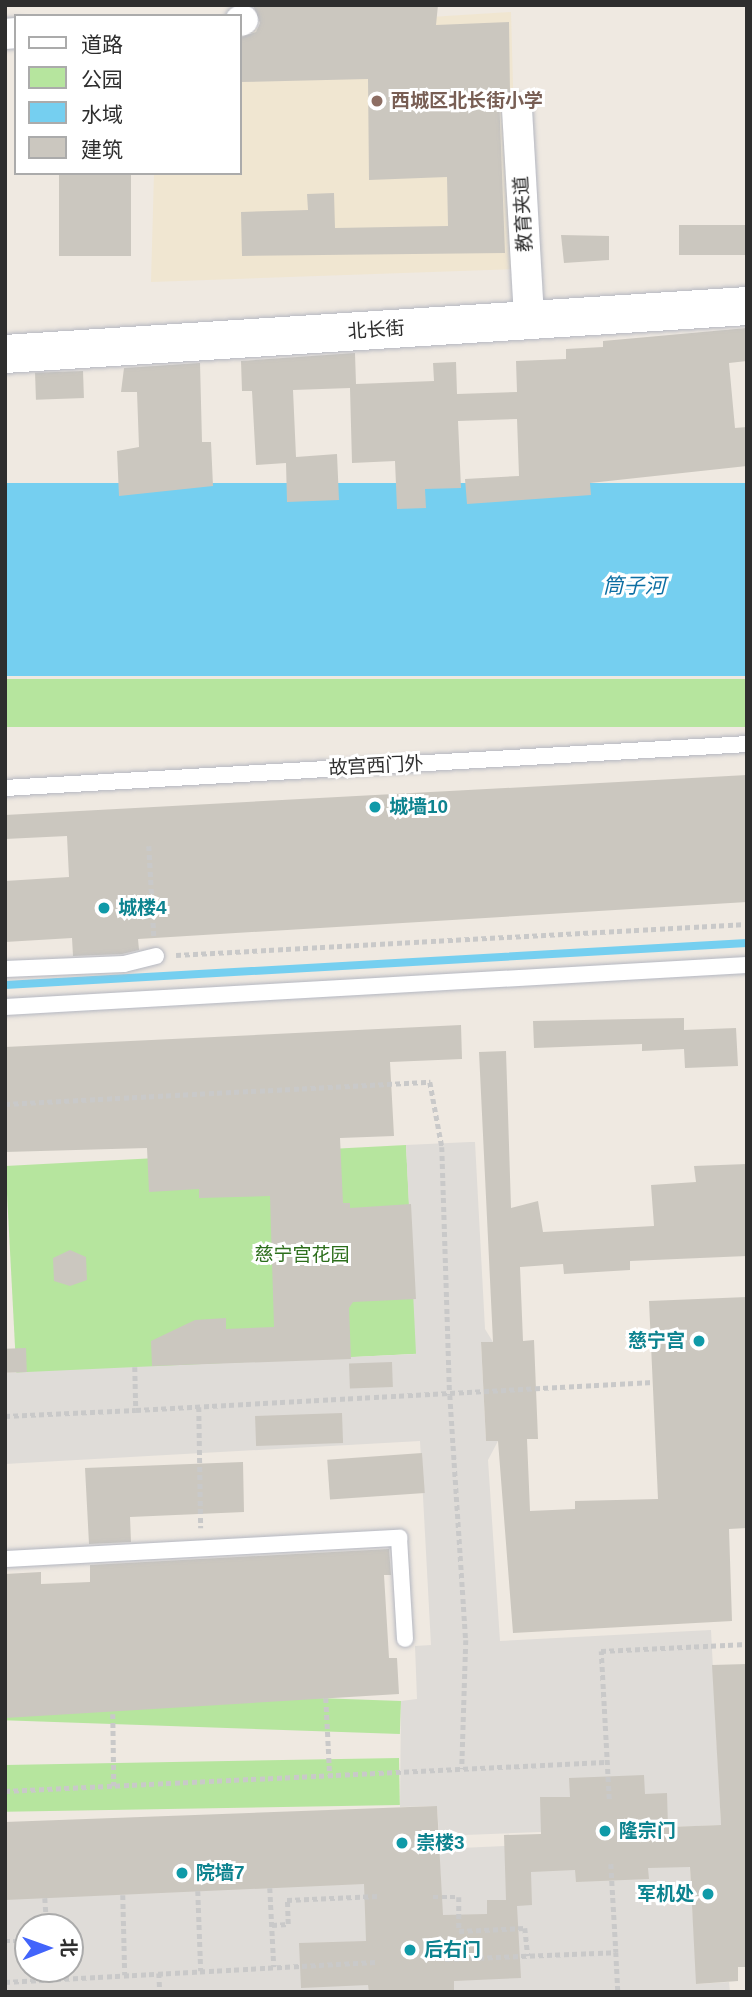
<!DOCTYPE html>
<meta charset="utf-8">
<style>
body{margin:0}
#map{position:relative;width:752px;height:1997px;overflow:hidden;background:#efe9e1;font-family:Arial,"Noto Sans SC",sans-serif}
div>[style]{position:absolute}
.education>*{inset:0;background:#f0e6d1}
.green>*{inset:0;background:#b6e59e;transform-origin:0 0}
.plaza>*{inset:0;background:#dfdcd8}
.water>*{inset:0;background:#75cff0;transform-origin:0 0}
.stream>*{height:8px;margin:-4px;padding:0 4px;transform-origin:4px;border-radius:4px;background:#75cff0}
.building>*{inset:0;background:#cbc7bf;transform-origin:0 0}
.path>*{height:4.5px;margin-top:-2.25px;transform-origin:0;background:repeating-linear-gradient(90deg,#c9c9c9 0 5px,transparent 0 8.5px)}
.roads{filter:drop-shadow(0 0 2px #b4b7c1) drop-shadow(0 0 2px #b4b7c1)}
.lane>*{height:16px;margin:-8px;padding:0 8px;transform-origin:8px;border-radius:8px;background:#fff}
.street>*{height:30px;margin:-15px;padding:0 15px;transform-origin:15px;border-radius:15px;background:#fff}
.secondary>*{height:38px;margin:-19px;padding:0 19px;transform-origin:19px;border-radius:19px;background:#fff}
.dots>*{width:19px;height:19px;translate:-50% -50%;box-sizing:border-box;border:4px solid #fff;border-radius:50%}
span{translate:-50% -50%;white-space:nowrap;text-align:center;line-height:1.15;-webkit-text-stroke:6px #fff;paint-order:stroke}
.education-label{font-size:19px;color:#785e54;font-weight:700}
.left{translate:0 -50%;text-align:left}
.street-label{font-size:19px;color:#2e2e2e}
.culture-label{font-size:19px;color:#0d838f;font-weight:700}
.right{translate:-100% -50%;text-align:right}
.park-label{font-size:19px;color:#2c6e1b}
.water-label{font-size:21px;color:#0d6fa3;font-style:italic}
.frame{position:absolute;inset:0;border:7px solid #2e2e2e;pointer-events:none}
.legend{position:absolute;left:14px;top:14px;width:228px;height:161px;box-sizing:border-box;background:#fff;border:2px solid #ababab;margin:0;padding:9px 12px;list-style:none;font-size:21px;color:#2e2e2e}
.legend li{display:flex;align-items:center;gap:14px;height:35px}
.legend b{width:35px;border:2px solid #ababab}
.north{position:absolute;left:14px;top:1913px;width:70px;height:70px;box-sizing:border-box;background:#fff;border:2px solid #ababab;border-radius:50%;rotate:89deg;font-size:19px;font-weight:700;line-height:28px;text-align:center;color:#2e2e2e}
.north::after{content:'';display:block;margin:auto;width:24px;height:32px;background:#4264fb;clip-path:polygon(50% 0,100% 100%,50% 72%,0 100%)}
</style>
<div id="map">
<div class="education">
<i style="clip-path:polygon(511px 12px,518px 269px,151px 282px,154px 173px,240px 173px,240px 29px)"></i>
</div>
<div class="green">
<i style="left:747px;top:679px;width:48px;height:743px;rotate:90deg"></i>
<i style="left:406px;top:1145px;width:209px;height:401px;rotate:87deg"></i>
<i style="left:401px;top:1701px;width:33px;height:396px;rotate:92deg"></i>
<i style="left:399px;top:1758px;width:47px;height:394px;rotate:89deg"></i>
</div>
<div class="plaza">
<i style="clip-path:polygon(470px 1142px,475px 1142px,485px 1329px,493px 1342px,481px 1343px,486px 1441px,498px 1441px,488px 1460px,500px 1641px,711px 1630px,721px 1825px,439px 1836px,437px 1806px,400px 1807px,401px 1701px,417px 1699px,415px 1646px,431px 1645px,420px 1441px,5px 1464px,5px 1373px,416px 1354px,406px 1145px)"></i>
<i style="clip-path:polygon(688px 1838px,697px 1984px,729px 1982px,730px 1992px,446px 1992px,439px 1849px)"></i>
<i style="clip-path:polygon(evenodd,5px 1877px,378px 1883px,376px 1992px,5px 1992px,5px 1877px,28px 1927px,70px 1927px,70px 1969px,28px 1969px,28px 1927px)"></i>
</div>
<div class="water">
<i style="left:747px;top:483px;width:193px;height:743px;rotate:90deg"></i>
</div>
<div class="stream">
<i style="left:5px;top:985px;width:743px;rotate:-3.24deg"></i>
</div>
<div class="building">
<i style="clip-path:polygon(253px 5px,438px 5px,436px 25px,509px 22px,510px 93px,499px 96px,505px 253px,242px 256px,241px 212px,308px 210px,307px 194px,334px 193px,335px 228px,448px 226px,447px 177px,369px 180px,368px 79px,240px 82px,240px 38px,256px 32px,260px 23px)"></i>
<i style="left:59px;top:173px;width:72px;height:83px"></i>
<i style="left:747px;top:225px;width:30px;height:68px;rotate:90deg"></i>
<i style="clip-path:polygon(561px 235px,609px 236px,609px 260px,564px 263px)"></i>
<i style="clip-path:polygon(747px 328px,747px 361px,729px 363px,735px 428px,747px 427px,747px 466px,590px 483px,591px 495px,467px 504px,465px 479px,519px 476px,517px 419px,458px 421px,461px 488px,425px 489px,426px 508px,397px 509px,395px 461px,352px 463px,350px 388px,293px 390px,296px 457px,337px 454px,339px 500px,287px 502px,286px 463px,256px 465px,252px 391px,242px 391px,241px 361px,355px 353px,356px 384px,434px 381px,433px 363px,456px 362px,457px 394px,517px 392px,516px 361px,566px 359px,566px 349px,603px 347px,603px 341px)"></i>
<i style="clip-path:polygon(200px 363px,202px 442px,211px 442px,213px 486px,119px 496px,117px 451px,139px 447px,137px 392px,121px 392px,124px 368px)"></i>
<i style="left:83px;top:371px;width:27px;height:48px;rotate:88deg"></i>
<i style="clip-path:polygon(747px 775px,747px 902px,138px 939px,139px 950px,122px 954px,73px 956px,72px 938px,5px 942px,5px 881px,69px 877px,67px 836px,5px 839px,5px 815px)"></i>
<i style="clip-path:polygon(684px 1018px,684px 1030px,736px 1028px,738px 1066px,685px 1068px,684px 1049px,642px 1051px,642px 1044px,534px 1048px,533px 1021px)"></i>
<i style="clip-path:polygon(461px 1025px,462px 1059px,390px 1062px,394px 1136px,340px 1138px,343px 1203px,350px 1203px,350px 1208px,411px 1204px,416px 1299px,353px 1302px,349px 1308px,351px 1359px,152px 1366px,151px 1341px,195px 1320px,226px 1318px,226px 1329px,274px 1327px,270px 1196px,199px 1198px,199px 1189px,149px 1192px,147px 1148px,5px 1152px,5px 1047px)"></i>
<i style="clip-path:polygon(506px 1051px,511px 1208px,538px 1201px,543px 1232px,654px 1226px,651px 1185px,696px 1182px,694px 1166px,747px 1164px,747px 1256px,630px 1261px,630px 1270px,564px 1274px,563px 1264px,520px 1267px,523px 1341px,534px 1340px,538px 1439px,527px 1439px,530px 1511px,575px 1509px,575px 1501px,658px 1499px,649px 1301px,747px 1297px,747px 1528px,729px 1529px,732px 1621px,513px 1633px,498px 1441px,486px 1441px,481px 1342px,493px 1342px,479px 1052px)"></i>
<i style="clip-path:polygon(70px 1250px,86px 1257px,87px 1280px,70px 1286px,54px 1281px,53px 1258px)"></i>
<i style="left:26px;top:1348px;width:24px;height:21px;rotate:88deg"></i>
<i style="left:392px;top:1362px;width:25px;height:43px;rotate:88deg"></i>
<i style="left:342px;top:1413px;width:30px;height:87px;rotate:88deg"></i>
<i style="left:422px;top:1453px;width:40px;height:95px;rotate:86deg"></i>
<i style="clip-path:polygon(243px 1462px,244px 1512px,130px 1517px,131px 1542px,89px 1544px,85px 1468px)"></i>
<i style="clip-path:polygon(389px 1549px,391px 1575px,384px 1575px,389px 1658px,397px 1658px,399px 1694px,5px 1718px,5px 1574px,41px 1572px,41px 1584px,90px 1582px,90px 1565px)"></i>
<i style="clip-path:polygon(747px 1664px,747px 1967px,738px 1967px,738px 1981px,696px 1984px,690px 1867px,648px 1868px,649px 1879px,576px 1882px,575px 1870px,531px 1872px,532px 1905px,517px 1906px,521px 1978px,454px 1981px,454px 1992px,369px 1992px,368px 1985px,301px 1988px,299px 1943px,366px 1941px,364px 1884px,5px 1900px,5px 1822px,437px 1806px,443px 1915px,487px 1914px,487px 1900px,506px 1900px,504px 1835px,541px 1834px,540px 1797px,570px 1797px,569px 1778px,644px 1775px,645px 1794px,667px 1793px,668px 1827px,721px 1825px,712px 1665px)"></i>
</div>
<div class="path">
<i style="left:149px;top:846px;width:90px;rotate:86.8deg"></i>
<i style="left:176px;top:955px;width:572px;rotate:-3.11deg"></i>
<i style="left:5px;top:1104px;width:426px;rotate:-3deg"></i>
<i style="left:430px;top:1082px;width:66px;rotate:79.5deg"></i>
<i style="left:442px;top:1147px;width:248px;rotate:88.2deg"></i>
<i style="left:450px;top:1395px;width:246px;rotate:86.3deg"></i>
<i style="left:466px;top:1640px;width:129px;rotate:91.8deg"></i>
<i style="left:135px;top:1367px;width:43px;rotate:88.7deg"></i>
<i style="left:136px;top:1410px;width:518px;rotate:-3.1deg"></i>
<i style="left:199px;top:1407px;width:121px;rotate:89.1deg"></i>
<i style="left:5px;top:1416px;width:131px;rotate:-2.6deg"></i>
<i style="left:326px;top:1698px;width:78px;rotate:87.1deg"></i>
<i style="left:113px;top:1714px;width:72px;rotate:89.2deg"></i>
<i style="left:5px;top:1791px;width:600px;rotate:-2.77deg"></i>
<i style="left:609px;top:1799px;width:148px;rotate:-93.1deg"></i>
<i style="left:601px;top:1651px;width:146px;rotate:-2.7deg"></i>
<i style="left:611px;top:1864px;width:88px;rotate:86.7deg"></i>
<i style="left:270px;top:1888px;width:79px;rotate:87.1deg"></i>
<i style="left:198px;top:1891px;width:80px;rotate:87.9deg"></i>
<i style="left:123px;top:1895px;width:80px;rotate:88.6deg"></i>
<i style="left:433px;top:1897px;width:26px"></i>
<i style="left:459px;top:1897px;width:34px;rotate:90deg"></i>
<i style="left:459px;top:1931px;width:66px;rotate:-2.6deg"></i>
<i style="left:525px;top:1928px;width:28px;rotate:84deg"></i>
<i style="left:45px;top:1898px;width:29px;rotate:86deg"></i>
<i style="left:272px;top:1925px;width:16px;rotate:-4deg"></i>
<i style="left:288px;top:1924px;width:24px;rotate:-92deg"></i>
<i style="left:287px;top:1900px;width:91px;rotate:-2.5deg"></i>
<i style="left:5px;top:1941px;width:23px"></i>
<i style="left:445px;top:1959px;width:171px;rotate:-2.3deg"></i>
<i style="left:616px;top:1952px;width:40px;rotate:87.1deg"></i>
<i style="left:49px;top:1969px;width:10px;rotate:90deg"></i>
<i style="left:159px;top:1973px;width:19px;rotate:87deg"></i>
<i style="left:5px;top:1982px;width:371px;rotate:-3.1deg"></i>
</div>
<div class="roads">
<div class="lane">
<i style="left:5px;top:788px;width:743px;rotate:-3.39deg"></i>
<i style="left:5px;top:969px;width:119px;rotate:-2.4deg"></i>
<i style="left:124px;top:964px;width:33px;rotate:-14deg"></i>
<i style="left:5px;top:1007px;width:743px;rotate:-3.24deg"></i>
<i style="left:5px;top:1559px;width:395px;rotate:-3.1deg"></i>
<i style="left:399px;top:1538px;width:101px;rotate:86.6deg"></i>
</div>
<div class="street">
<i style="left:240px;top:21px;width:3px;rotate:-18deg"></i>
<i style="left:5px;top:34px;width:11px;rotate:-5deg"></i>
<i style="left:517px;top:109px;width:211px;rotate:86.7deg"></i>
</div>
<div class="secondary">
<i style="left:5px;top:354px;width:744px;rotate:-3.7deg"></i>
</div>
</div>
<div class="dots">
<i style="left:377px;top:101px;background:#8d6e63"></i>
<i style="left:375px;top:807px;background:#0f9aa8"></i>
<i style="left:104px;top:908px;background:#0f9aa8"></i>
<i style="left:699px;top:1341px;background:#0f9aa8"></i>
<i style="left:605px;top:1831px;background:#0f9aa8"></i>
<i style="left:402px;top:1843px;background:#0f9aa8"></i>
<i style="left:182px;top:1873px;background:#0f9aa8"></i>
<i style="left:708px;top:1894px;background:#0f9aa8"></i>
<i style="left:410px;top:1950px;background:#0f9aa8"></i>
</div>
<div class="education-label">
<span class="left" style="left:391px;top:101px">西城区北长街小学</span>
</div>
<div class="street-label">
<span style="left:523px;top:214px;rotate:-93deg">教育夹道</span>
<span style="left:376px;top:330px;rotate:-4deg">北长街</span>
<span style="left:376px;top:766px;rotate:-3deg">故宫西门外</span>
</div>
<div class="culture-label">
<span class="left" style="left:389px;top:807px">城墙10</span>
<span class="left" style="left:118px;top:908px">城楼4</span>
<span class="right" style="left:685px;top:1341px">慈宁宫</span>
<span class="left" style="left:619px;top:1831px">隆宗门</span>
<span class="left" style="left:416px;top:1843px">崇楼3</span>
<span class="left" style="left:196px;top:1873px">院墙7</span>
<span class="right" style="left:694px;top:1894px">军机处</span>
<span class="left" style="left:424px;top:1950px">后右门</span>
</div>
<div class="park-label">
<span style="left:302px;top:1255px">慈宁宫花园</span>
</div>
<div class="water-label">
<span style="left:634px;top:586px">筒子河</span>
</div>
<div class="frame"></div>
<ul class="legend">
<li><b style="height:9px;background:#fff"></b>道路</li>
<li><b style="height:19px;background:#b6e59e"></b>公园</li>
<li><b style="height:19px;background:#75cff0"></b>水域</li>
<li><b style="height:19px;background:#cbc7bf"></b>建筑</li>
</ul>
<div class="north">北</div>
</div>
